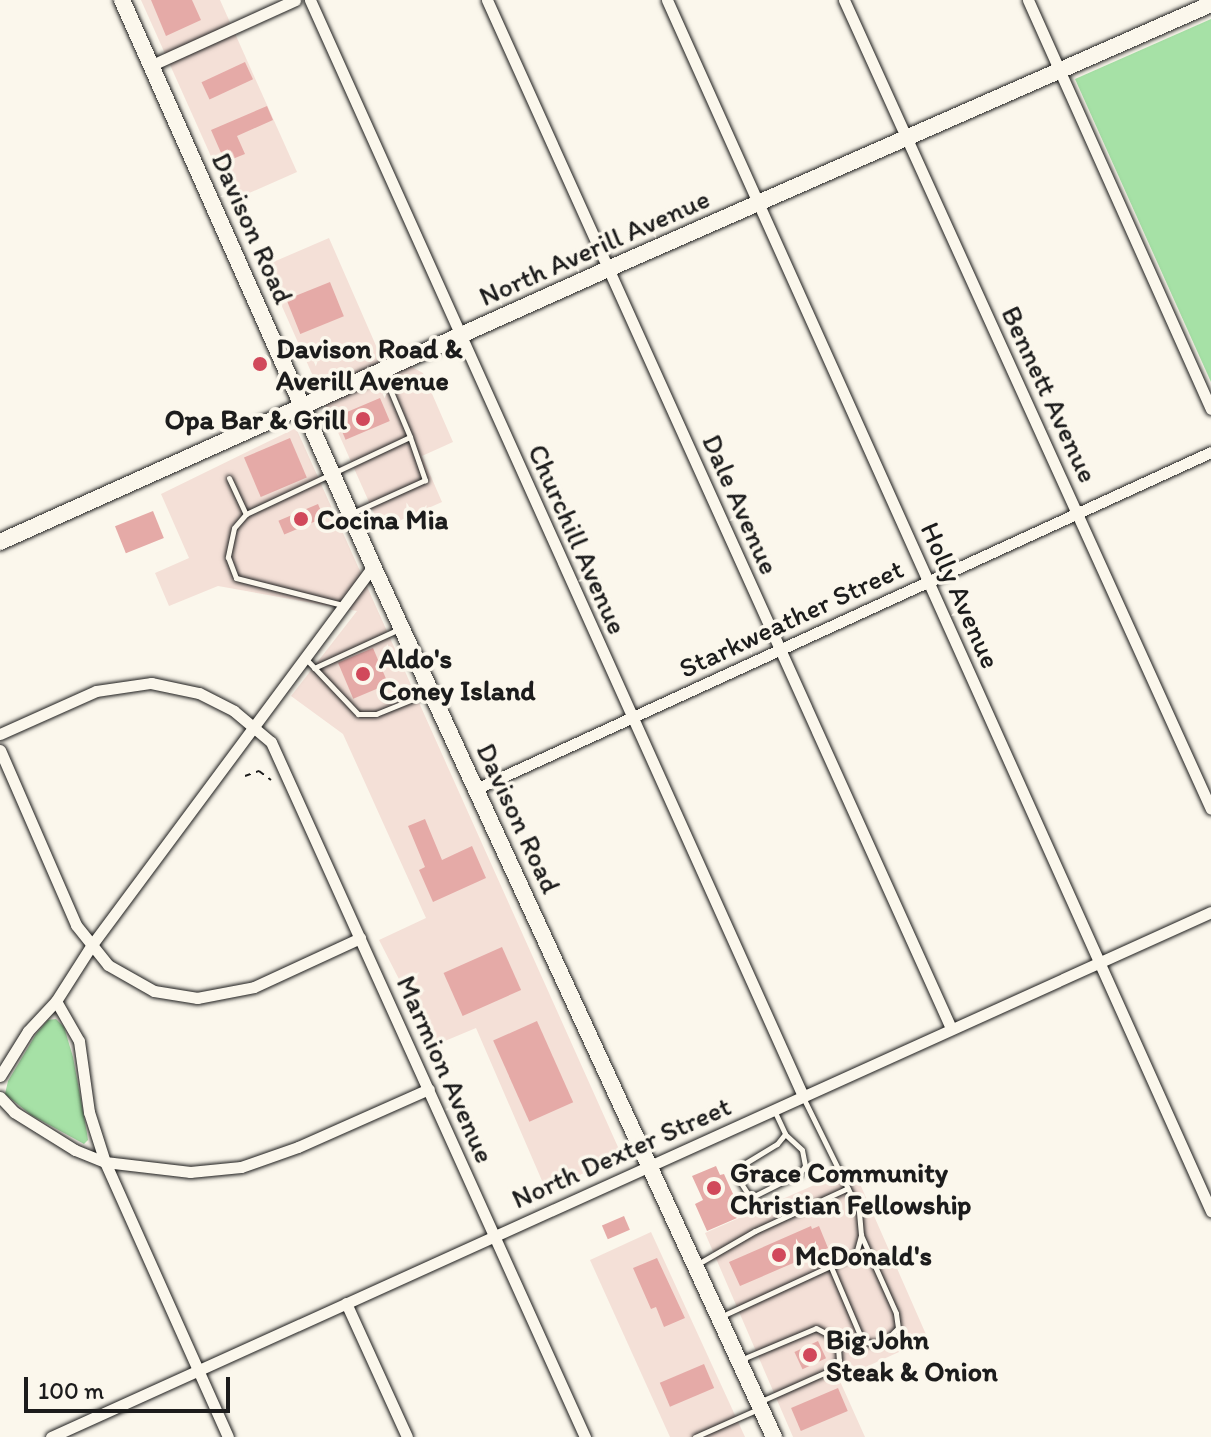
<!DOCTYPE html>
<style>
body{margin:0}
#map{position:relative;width:1211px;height:1437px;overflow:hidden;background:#fbf7ec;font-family:Itim,sans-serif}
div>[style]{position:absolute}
.built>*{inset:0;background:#f4e0d7}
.green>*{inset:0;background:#a6e1a6}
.building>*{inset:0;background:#e5aaa7;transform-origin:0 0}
.path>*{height:2px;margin-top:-1px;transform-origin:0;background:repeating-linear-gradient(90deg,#1c1c1c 0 6px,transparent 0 12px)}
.roads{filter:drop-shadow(0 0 2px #1c1c1c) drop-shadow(0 0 2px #1c1c1c)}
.lane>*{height:5px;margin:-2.5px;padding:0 2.5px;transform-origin:2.5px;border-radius:2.5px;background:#fbf7ec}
.street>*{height:11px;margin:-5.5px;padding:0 5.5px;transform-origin:5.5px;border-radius:5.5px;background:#fbf7ec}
.secondary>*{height:16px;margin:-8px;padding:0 8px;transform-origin:8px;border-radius:8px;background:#fbf7ec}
.dots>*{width:22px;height:22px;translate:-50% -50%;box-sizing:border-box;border:4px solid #fbf7ec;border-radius:50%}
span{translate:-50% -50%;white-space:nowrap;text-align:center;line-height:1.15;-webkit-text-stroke:7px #fbf7ec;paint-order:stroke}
.street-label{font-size:28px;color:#1c1c1c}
.poi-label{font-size:28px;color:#1c1c1c;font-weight:700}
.left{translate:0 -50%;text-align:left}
.right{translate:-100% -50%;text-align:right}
.scale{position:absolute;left:24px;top:1377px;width:206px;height:36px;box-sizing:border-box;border:4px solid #1c1c1c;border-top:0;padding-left:10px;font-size:24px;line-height:28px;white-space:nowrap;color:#1c1c1c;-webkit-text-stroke:6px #fbf7ec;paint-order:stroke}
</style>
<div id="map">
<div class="built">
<i style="clip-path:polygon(141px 0,220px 0,297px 172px,231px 201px)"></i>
<i style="clip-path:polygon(329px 238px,377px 348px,423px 373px,453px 442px,422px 456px,442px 502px,381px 529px,264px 266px)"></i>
<i style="clip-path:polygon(296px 428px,622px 1156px,546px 1190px,476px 1028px,433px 1046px,379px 940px,426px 918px,343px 734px,291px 696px,357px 611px,218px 586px,169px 606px,155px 573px,189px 558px,161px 494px)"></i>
<i style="clip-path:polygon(853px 1168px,928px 1339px,839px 1379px,865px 1437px,793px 1437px,705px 1233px)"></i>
<i style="clip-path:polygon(651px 1232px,745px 1437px,670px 1437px,590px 1260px)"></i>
</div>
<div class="green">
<i style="clip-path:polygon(1211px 19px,1211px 382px,1075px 79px)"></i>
<i style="clip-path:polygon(56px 1019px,64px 1027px,73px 1057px,87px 1133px,88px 1140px,84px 1144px,31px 1115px,5px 1094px,8px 1081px,36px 1034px,48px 1020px)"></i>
</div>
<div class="building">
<i style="clip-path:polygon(151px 0,192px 0,201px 20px,166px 36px)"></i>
<i style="left:245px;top:62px;width:19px;height:48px;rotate:65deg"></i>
<i style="clip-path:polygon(267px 106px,273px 120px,237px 136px,245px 154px,225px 162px,211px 130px)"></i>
<i style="left:330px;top:282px;width:37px;height:47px;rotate:68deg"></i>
<i style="left:380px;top:398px;width:25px;height:48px;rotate:67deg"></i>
<i style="left:290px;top:438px;width:43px;height:50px;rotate:67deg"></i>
<i style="left:318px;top:504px;width:15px;height:43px;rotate:67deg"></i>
<i style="left:153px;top:511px;width:29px;height:41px;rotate:68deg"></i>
<i style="left:373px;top:648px;width:39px;height:38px;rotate:67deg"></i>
<i style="clip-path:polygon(425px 819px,442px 860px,472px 846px,486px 878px,433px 902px,419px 870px,425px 867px,408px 826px)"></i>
<i style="left:502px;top:947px;width:47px;height:64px;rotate:66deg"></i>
<i style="left:537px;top:1021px;width:89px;height:48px;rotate:66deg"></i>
<i style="clip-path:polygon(716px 1166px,720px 1175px,724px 1174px,738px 1205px,732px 1208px,737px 1218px,707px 1231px,695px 1204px,703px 1200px,692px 1176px)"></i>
<i style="left:624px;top:1216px;width:15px;height:24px;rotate:67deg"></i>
<i style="clip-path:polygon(811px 1226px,812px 1229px,819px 1226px,828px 1248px,740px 1286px,729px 1262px)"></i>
<i style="clip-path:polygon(657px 1258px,685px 1318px,664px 1327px,656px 1307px,651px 1309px,633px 1268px)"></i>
<i style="left:818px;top:1341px;width:19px;height:26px;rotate:65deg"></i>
<i style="left:704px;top:1364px;width:26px;height:48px;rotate:67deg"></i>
<i style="left:838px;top:1388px;width:25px;height:51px;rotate:67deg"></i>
</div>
<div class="path">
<i style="left:245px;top:776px;width:15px;rotate:-20deg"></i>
<i style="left:259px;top:771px;width:15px;rotate:37deg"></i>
</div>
<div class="roads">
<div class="lane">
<i style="left:384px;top:375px;width:67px;rotate:67.2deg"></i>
<i style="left:229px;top:478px;width:40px;rotate:65deg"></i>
<i style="left:246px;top:514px;width:181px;rotate:-25.2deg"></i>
<i style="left:410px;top:437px;width:46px;rotate:70.8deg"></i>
<i style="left:425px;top:480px;width:80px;rotate:155.7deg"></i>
<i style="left:246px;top:514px;width:18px;rotate:131deg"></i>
<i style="left:234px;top:528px;width:30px;rotate:102deg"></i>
<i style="left:228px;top:557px;width:22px;rotate:69deg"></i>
<i style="left:236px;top:578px;width:110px;rotate:14.2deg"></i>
<i style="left:306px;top:659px;width:76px;rotate:46.6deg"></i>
<i style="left:358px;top:714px;width:18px"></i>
<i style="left:376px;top:714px;width:56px;rotate:-22deg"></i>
<i style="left:314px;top:668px;width:91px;rotate:-24.6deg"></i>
<i style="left:774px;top:1110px;width:26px;rotate:65deg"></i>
<i style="left:785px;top:1134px;width:23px;rotate:43deg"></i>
<i style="left:802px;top:1150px;width:16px;rotate:79deg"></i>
<i style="left:805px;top:1166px;width:9px;rotate:126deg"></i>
<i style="left:800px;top:1173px;width:49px;rotate:153.4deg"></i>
<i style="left:756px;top:1195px;width:8px;rotate:-173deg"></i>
<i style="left:748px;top:1194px;width:17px;rotate:-123deg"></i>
<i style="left:739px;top:1180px;width:13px;rotate:-90deg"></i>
<i style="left:739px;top:1167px;width:44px;rotate:-31.2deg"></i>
<i style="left:777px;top:1144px;width:13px;rotate:-51deg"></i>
<i style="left:696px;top:1265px;width:68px;rotate:-30deg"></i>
<i style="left:755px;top:1231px;width:102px;rotate:-24.8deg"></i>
<i style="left:831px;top:1267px;width:82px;rotate:66.9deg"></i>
<i style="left:863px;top:1342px;width:14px;rotate:4deg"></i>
<i style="left:877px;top:1343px;width:15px;rotate:-28deg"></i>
<i style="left:890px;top:1336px;width:11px;rotate:-45deg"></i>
<i style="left:898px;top:1328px;width:15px;rotate:-98deg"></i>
<i style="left:896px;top:1313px;width:85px;rotate:-114.2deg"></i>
<i style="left:722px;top:1316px;width:148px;rotate:-24.8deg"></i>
<i style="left:856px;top:1254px;width:20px;rotate:-75deg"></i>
<i style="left:861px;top:1235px;width:24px;rotate:-95deg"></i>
<i style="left:859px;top:1211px;width:127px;rotate:-116.2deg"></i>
<i style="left:740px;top:1360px;width:82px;rotate:-22.8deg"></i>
<i style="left:816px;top:1328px;width:17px;rotate:28deg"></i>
<i style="left:831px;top:1336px;width:13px;rotate:58deg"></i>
<i style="left:838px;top:1347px;width:13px;rotate:86deg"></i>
<i style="left:839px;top:1360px;width:11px;rotate:124deg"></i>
<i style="left:833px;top:1369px;width:81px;rotate:156deg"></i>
<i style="left:695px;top:1437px;width:67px;rotate:-23.9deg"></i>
</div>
<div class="street">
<i style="left:310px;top:0;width:1202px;rotate:65.78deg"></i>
<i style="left:487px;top:0;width:1128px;rotate:65.71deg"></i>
<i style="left:667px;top:0;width:1328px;rotate:65.81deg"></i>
<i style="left:844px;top:0;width:888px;rotate:65.6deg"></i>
<i style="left:1028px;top:0;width:448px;rotate:65.9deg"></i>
<i style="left:152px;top:65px;width:157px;rotate:-24.4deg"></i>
<i style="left:0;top:734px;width:105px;rotate:-24.1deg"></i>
<i style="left:96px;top:691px;width:56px;rotate:-8.3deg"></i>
<i style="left:151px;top:683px;width:49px;rotate:11.8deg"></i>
<i style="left:199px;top:693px;width:39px;rotate:27deg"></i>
<i style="left:234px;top:711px;width:48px;rotate:40deg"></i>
<i style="left:271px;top:742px;width:763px;rotate:65.69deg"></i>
<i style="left:0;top:750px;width:191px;rotate:66.5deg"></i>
<i style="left:76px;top:925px;width:51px;rotate:51.3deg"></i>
<i style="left:108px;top:965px;width:53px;rotate:29.5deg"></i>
<i style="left:154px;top:991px;width:44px;rotate:9.2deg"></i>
<i style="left:197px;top:998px;width:58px;rotate:-10.9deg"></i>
<i style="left:254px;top:987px;width:117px;rotate:-24.8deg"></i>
<i style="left:478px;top:788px;width:806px;rotate:-24.63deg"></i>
<i style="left:56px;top:1001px;width:46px;rotate:60.1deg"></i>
<i style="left:79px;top:1041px;width:72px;rotate:82deg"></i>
<i style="left:89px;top:1112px;width:52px;rotate:72.3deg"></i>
<i style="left:105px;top:1162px;width:301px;rotate:65.9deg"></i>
<i style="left:0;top:1076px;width:53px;rotate:-58.1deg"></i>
<i style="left:28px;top:1031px;width:41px;rotate:-47deg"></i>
<i style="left:56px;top:1001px;width:65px;rotate:-57.5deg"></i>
<i style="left:91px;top:946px;width:473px;rotate:-53.4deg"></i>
<i style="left:0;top:1097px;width:21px;rotate:47deg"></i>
<i style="left:14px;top:1112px;width:72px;rotate:31.9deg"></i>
<i style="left:75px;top:1150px;width:32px;rotate:22deg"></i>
<i style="left:105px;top:1162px;width:86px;rotate:6.7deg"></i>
<i style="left:190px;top:1172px;width:51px;rotate:-5.6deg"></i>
<i style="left:241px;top:1167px;width:60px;rotate:-19.3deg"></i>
<i style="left:298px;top:1147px;width:143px;rotate:-23.9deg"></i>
<i style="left:346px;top:1303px;width:147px;rotate:65.5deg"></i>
<i style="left:51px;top:1437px;width:1273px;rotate:-24.35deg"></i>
</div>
<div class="secondary">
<i style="left:122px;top:0;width:619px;rotate:66.08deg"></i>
<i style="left:373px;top:566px;width:959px;rotate:65.28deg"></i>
<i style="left:0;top:542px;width:666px;rotate:-24.18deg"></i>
<i style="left:608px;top:269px;width:659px;rotate:-23.72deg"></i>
</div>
</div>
<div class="dots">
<i style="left:260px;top:364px;background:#d1495b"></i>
<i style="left:363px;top:419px;background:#d1495b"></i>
<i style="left:301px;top:519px;background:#d1495b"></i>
<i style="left:363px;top:674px;background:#d1495b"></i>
<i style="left:714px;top:1188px;background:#d1495b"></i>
<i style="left:779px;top:1255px;background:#d1495b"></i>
<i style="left:810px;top:1355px;background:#d1495b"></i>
</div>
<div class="street-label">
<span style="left:253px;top:228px;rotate:66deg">Davison Road</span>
<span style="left:594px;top:247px;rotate:-24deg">North Averill Avenue</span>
<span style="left:1050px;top:394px;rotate:65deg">Bennett Avenue</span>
<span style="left:741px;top:504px;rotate:66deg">Dale Avenue</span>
<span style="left:578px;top:539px;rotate:66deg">Churchill Avenue</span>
<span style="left:961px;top:595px;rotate:66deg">Holly Avenue</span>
<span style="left:791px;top:618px;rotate:-25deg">Starkweather Street</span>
<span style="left:519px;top:818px;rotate:65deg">Davison Road</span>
<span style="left:446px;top:1069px;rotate:66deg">Marmion Avenue</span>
<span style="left:621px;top:1152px;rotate:-24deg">North Dexter Street</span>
</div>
<div class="poi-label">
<span class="left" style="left:276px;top:364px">Davison Road &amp;<br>Averill Avenue</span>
<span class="right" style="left:347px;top:419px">Opa Bar &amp; Grill</span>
<span class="left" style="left:317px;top:519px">Cocina Mia</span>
<span class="left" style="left:379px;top:674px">Aldo's<br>Coney Island</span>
<span class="left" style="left:730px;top:1188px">Grace Community<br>Christian Fellowship</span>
<span class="left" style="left:795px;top:1255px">McDonald's</span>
<span class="left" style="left:826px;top:1355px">Big John<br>Steak &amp; Onion</span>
</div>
<div class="scale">100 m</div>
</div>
